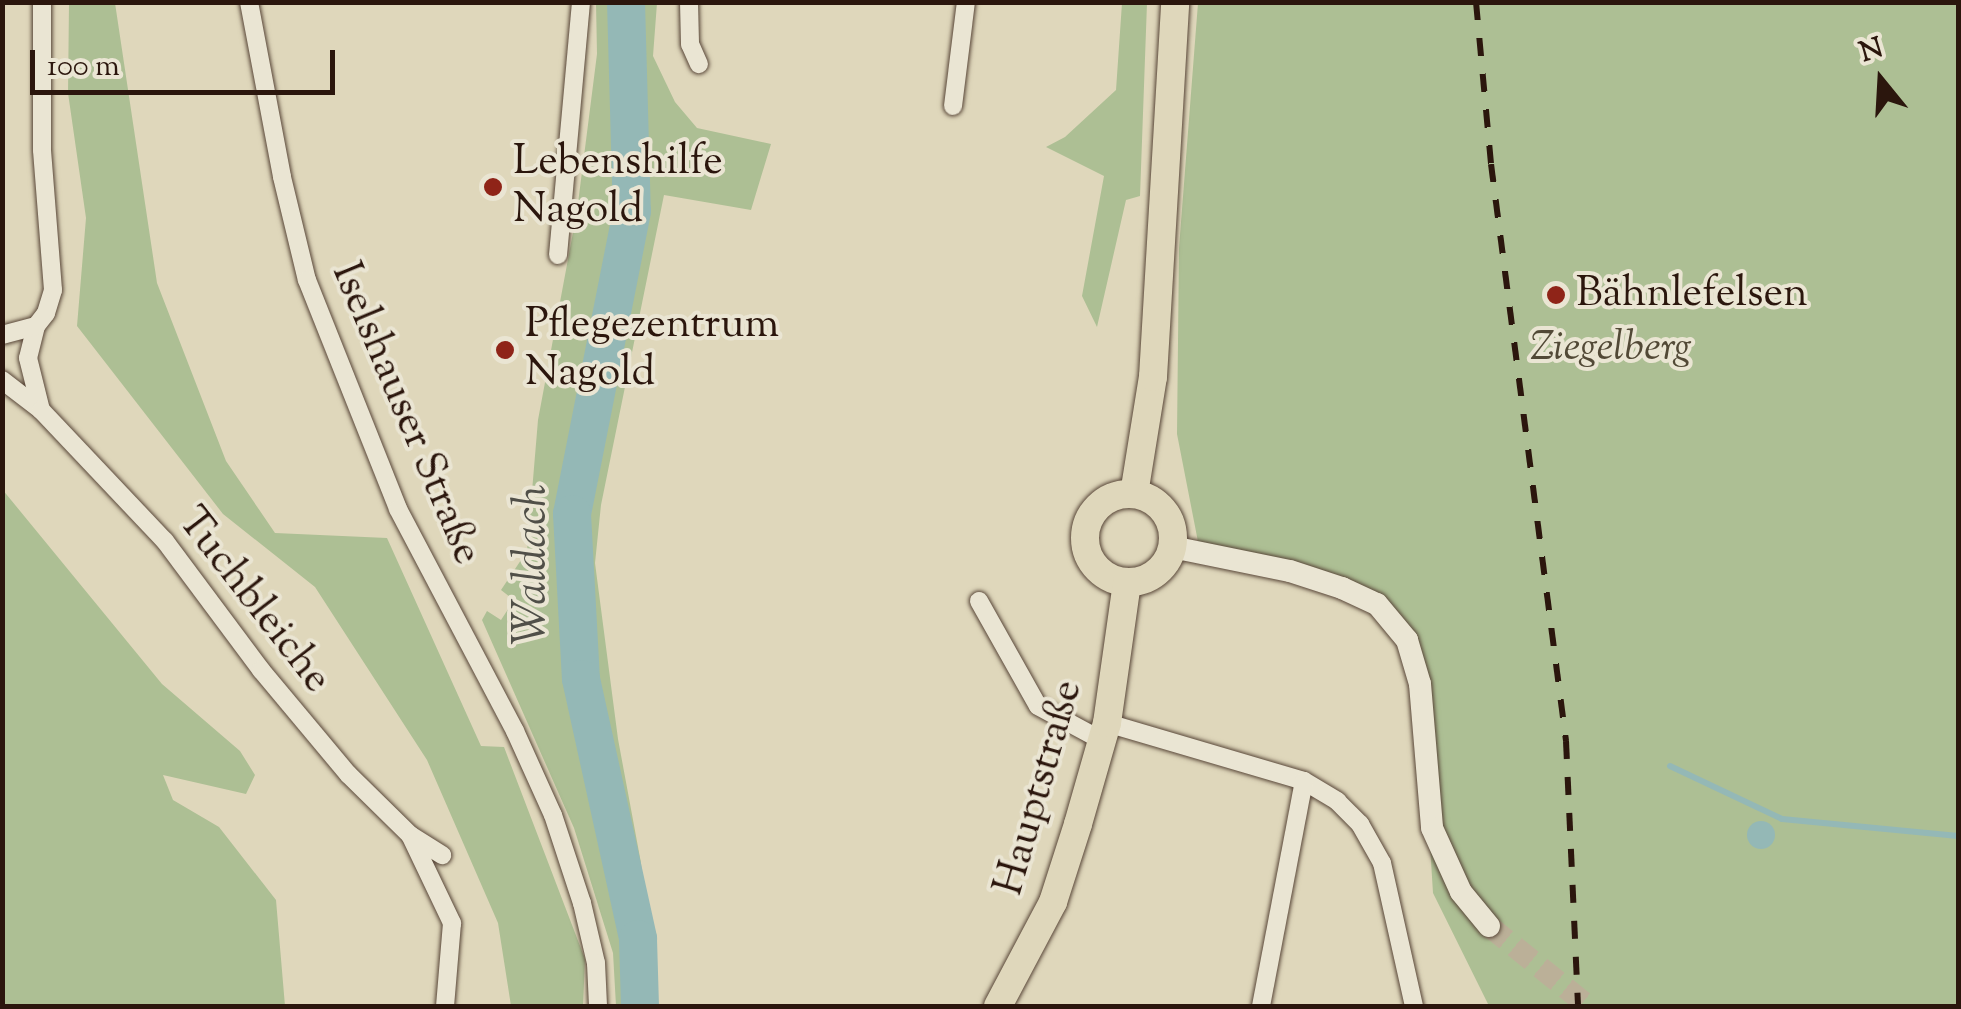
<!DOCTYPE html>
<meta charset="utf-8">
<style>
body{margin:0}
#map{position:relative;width:1961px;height:1009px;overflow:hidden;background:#dfd7bb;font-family:"Sorts Mill Goudy",serif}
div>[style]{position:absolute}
.green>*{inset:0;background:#adbf94}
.water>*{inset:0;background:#94b8b6}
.round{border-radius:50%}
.stream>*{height:6px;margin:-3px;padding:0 3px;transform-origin:3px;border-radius:3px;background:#94b8b6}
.river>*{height:38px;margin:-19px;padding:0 19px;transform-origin:19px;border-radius:19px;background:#94b8b6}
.tertiary-tunnel>*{height:22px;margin-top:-11px;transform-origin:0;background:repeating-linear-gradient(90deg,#bbb098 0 22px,transparent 0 33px)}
.roads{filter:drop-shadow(0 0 2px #584638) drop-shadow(0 0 2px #584638)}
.minor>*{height:18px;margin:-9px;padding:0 9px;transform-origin:9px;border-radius:9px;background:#eae5d3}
.tertiary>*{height:22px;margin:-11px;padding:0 11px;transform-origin:11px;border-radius:11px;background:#eae5d3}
.primary>*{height:28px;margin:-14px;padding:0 14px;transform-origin:14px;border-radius:14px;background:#dfd7bb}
.primary>.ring{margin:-14px;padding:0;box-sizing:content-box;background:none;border:28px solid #dfd7bb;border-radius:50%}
.rail>*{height:6px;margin-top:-3px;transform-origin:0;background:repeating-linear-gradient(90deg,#2b160d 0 18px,transparent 0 36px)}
.dots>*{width:28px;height:28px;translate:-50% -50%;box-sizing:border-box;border:5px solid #eae5d3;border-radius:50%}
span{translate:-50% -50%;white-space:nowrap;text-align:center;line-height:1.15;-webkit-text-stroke:8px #eae5d3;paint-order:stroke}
.poi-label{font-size:42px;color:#2b160d}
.left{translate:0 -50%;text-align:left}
.park-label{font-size:42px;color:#524936;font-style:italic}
.street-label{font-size:42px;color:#2b160d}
.water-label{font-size:45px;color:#504f48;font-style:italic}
.frame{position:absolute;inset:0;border:5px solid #2b160d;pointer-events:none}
.north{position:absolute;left:1831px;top:30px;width:100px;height:100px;-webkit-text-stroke:8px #eae5d3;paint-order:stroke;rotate:342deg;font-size:28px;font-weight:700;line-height:40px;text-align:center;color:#2b160d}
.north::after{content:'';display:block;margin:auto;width:35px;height:45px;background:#2b160d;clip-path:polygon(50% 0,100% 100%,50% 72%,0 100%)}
.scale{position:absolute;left:30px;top:50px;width:305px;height:45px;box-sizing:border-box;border:5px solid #2b160d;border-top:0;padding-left:12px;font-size:30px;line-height:35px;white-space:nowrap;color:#2b160d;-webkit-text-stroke:8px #eae5d3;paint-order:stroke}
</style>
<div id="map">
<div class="green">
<i style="clip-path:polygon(69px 3px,115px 3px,157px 283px,226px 461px,275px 533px,387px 538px,481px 746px,504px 747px,585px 959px,583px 1006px,511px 1006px,498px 923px,427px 760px,315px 587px,223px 514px,77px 326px,86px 218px,68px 93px)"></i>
<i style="clip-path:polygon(596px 3px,657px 3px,653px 56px,675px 102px,697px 128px,771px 144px,751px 210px,664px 195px,601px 505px,595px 563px,618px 739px,641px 863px,652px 1006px,616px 1006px,613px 953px,574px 828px,482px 620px,487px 611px,501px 620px,514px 600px,501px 590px,527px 551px,538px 420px,577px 211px,597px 54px)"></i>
<i style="clip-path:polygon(1122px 3px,1147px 3px,1140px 196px,1126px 200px,1097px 327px,1082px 296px,1104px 176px,1046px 147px,1065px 137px,1116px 90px)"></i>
<i style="clip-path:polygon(1198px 3px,1958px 3px,1958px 1006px,1489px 1006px,1433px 893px,1420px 684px,1377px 604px,1200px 552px,1177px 434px,1179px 248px)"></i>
<i style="clip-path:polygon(2px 489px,162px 684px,240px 751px,255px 775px,246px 794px,163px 775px,173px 800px,219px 827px,276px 900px,285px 1006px,3px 1006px)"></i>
</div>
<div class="water">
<i class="round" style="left:1747px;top:821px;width:28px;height:28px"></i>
</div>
<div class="stream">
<i style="left:1670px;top:766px;width:124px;rotate:25.3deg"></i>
<i style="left:1782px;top:819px;width:177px;rotate:5.5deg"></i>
</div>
<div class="river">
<i style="left:626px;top:2px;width:209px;rotate:88.4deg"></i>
<i style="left:632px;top:211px;width:309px;rotate:101.2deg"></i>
<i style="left:572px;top:514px;width:165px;rotate:86.9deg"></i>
<i style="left:581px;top:679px;width:266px;rotate:77.6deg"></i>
<i style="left:638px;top:939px;width:67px;rotate:88.3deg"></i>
</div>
<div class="tertiary-tunnel">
<i style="left:1489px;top:926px;width:127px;rotate:38.9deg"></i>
</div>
<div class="roads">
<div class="minor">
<i style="left:249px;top:2px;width:178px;rotate:79.3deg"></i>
<i style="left:282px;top:177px;width:106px;rotate:76.4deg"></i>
<i style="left:307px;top:280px;width:246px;rotate:68.3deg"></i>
<i style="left:398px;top:509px;width:251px;rotate:62.2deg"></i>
<i style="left:515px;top:731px;width:92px;rotate:65.7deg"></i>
<i style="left:553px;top:815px;width:93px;rotate:71.8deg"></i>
<i style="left:582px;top:903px;width:62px;rotate:76.9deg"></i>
<i style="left:596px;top:963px;width:43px;rotate:87.3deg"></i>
<i style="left:689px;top:2px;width:42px;rotate:88.6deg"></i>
<i style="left:690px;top:44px;width:22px;rotate:66deg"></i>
<i style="left:953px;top:106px;width:105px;rotate:-82.9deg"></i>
<i style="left:558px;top:255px;width:254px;rotate:-84.8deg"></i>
<i style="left:36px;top:326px;width:33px;rotate:104deg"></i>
<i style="left:28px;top:358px;width:54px;rotate:76deg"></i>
<i style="left:2px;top:335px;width:35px;rotate:-15deg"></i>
<i style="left:36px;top:326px;width:16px;rotate:-52deg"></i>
<i style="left:46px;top:313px;width:24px;rotate:-73deg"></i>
<i style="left:53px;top:290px;width:140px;rotate:-94.5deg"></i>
<i style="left:42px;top:150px;width:148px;rotate:-90deg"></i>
<i style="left:2px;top:380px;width:49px;rotate:37.6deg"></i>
<i style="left:41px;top:410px;width:180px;rotate:46.6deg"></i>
<i style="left:165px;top:541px;width:161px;rotate:53.3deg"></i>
<i style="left:261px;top:670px;width:136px;rotate:50.1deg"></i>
<i style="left:348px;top:774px;width:87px;rotate:44.5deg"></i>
<i style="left:410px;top:835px;width:38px;rotate:32deg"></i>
<i style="left:979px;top:601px;width:120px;rotate:60.7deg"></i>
<i style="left:1038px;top:706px;width:74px;rotate:28.3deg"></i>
<i style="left:1107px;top:723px;width:205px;rotate:16.4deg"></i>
<i style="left:1304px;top:781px;width:39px;rotate:31deg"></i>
<i style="left:1337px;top:801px;width:33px;rotate:45deg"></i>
<i style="left:1360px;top:824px;width:45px;rotate:60.6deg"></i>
<i style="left:1382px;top:863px;width:147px;rotate:77.4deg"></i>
<i style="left:410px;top:835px;width:98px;rotate:64.5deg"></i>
<i style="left:452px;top:923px;width:83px;rotate:94.8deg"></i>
<i style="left:1261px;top:1006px;width:229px;rotate:-79.2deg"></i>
</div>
<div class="tertiary">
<i style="left:1172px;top:547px;width:120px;rotate:11.5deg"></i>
<i style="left:1290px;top:571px;width:55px;rotate:18.1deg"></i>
<i style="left:1342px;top:588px;width:38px;rotate:25deg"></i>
<i style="left:1377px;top:604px;width:47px;rotate:50.2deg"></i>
<i style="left:1407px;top:640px;width:46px;rotate:73.5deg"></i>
<i style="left:1420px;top:684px;width:144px;rotate:85.2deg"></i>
<i style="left:1432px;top:828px;width:70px;rotate:65.6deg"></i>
<i style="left:1461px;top:892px;width:44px;rotate:50.5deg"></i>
</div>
<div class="primary">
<i style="left:1134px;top:494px;width:119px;rotate:-80.8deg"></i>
<i style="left:1153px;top:377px;width:376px;rotate:-86.6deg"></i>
<i class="ring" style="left:1085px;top:494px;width:60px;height:60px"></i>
<i style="left:998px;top:1006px;width:118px;rotate:-62.1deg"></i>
<i style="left:1053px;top:902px;width:82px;rotate:-72.2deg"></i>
<i style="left:1078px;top:824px;width:105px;rotate:-74deg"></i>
<i style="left:1107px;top:723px;width:142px;rotate:-81.9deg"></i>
</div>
</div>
<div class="rail">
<i style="left:1476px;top:2px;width:163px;rotate:84.7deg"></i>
<i style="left:1491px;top:164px;width:582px;rotate:82.59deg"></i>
<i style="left:1566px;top:741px;width:265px;rotate:87.4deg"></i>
</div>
<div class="dots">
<i style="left:493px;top:187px;background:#8f2418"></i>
<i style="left:1556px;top:295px;background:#8f2418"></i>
<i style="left:505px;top:350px;background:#8f2418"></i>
</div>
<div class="poi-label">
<span class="left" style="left:513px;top:187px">Lebenshilfe<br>Nagold</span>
<span class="left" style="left:1576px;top:295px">Bähnlefelsen</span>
<span class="left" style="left:525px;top:350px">Pflegezentrum<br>Nagold</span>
</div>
<div class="park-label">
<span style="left:1611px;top:349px">Ziegelberg</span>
</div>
<div class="street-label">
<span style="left:405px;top:414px;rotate:67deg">Iselshauser Straße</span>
<span style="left:253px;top:601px;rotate:52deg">Tuchbleiche</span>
<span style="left:1040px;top:788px;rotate:-74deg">Hauptstraße</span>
</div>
<div class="water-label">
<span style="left:534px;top:565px;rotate:-90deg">Waldach</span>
</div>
<div class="frame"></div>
<div class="north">N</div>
<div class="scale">100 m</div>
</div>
